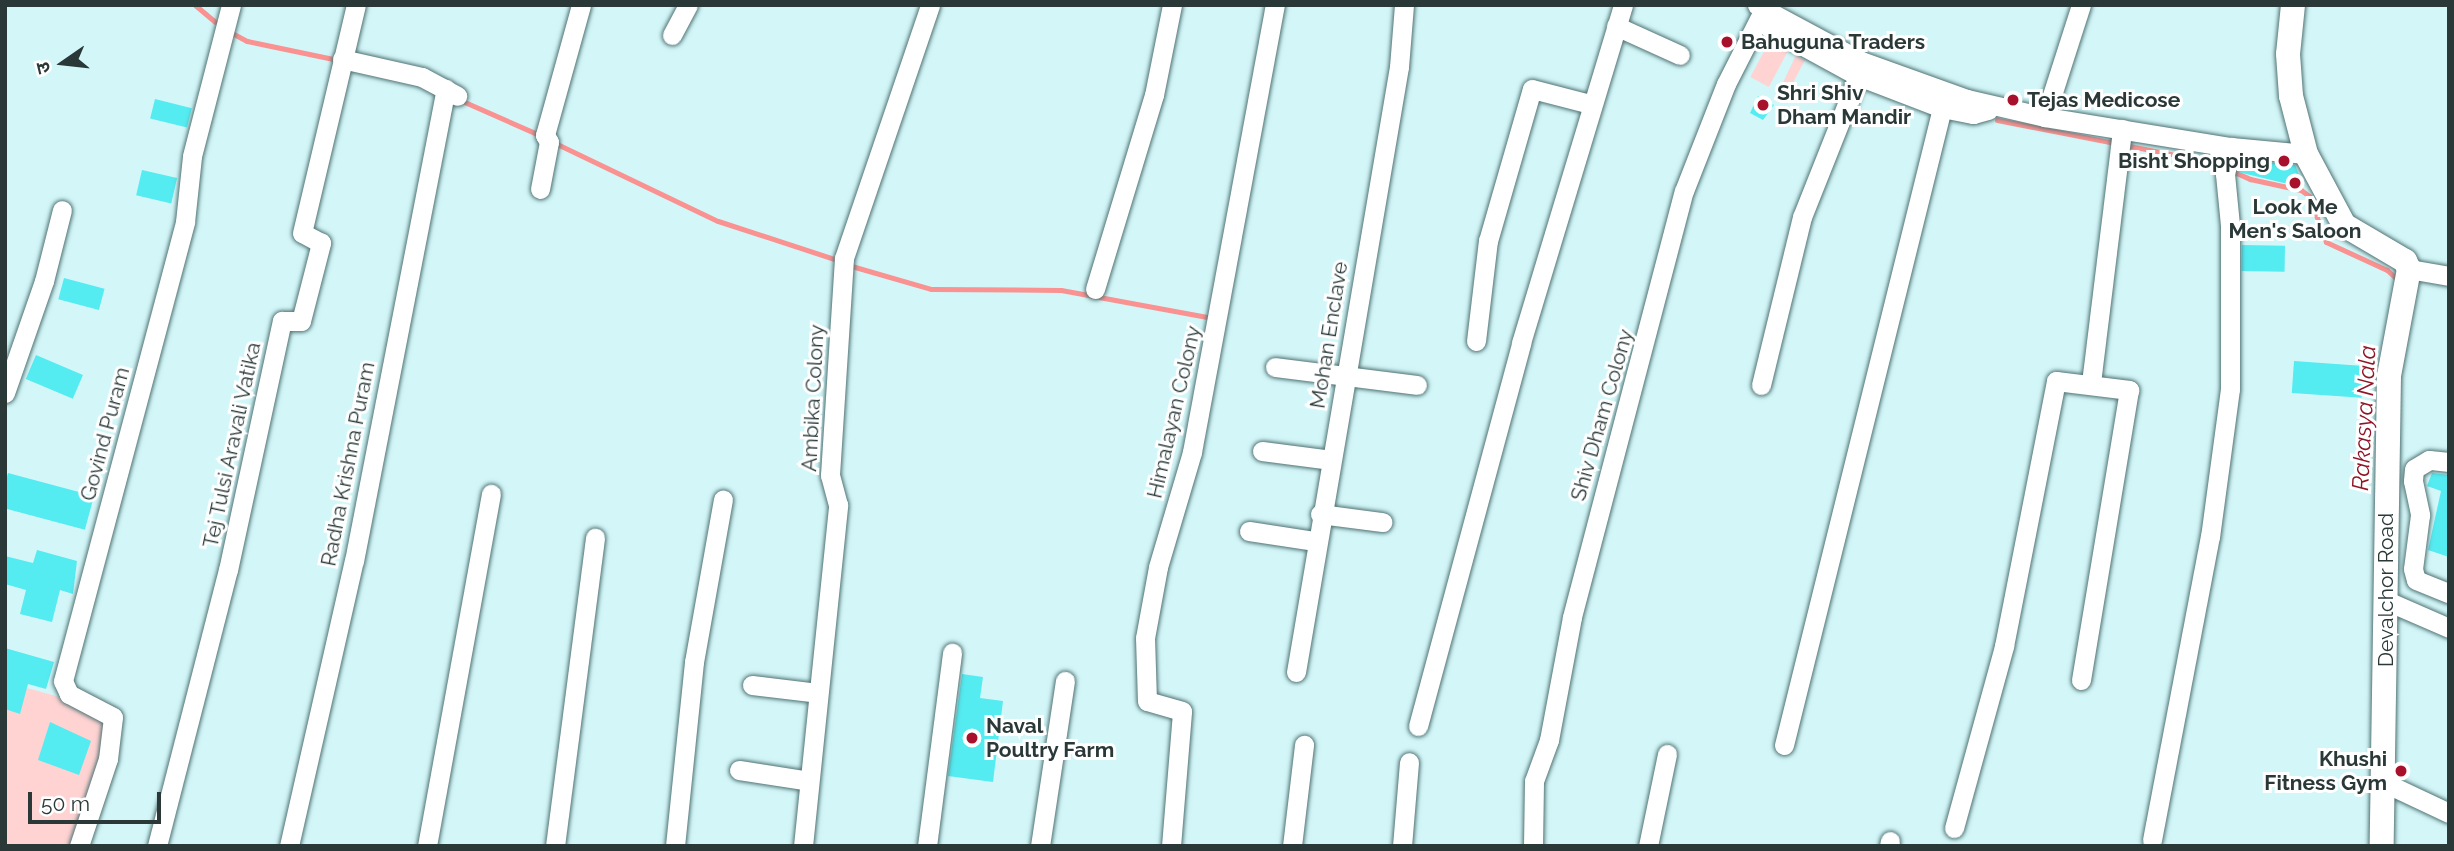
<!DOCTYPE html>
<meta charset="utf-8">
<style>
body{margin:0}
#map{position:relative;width:2454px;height:851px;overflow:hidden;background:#d3f7f9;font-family:Raleway,"Noto Sans Devanagari",sans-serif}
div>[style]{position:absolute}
.green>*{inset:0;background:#fed3d2;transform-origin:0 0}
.stream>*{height:5px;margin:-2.5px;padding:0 2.5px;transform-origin:2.5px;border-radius:2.5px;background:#f99291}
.building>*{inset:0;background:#54ebf1;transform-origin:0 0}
.roads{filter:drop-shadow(0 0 2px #507273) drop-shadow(0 0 2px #507273)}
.minor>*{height:19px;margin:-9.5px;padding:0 9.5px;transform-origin:9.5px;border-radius:9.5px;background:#fff}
.major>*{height:24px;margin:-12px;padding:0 12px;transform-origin:12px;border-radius:12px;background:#fff}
.dots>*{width:19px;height:19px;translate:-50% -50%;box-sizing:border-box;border:4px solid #fff;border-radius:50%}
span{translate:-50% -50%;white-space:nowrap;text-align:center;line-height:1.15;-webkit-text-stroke:6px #fff;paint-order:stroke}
.poi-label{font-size:21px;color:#2a3838;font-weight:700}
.left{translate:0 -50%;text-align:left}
.right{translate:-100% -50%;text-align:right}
.street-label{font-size:21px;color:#2a3838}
.water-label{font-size:23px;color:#901627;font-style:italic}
.frame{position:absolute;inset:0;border:7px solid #2a3838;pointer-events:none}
.north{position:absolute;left:28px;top:28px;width:70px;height:70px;-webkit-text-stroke:5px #fff;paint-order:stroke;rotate:256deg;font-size:19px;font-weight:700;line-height:28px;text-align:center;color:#2a3838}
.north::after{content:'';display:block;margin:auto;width:24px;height:32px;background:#2a3838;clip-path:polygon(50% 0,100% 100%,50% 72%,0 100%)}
.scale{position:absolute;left:28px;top:792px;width:133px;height:32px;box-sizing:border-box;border:4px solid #2a3838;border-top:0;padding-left:9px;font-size:21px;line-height:24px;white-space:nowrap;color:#2a3838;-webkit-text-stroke:5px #fff;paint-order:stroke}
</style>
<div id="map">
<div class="green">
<i style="left:1770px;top:40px;width:21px;height:42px;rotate:28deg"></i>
<i style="clip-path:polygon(1796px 55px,1805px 60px,1787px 94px,1779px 91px)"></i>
<i style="clip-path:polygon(5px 682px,56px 696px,109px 719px,93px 792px,73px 846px,5px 846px)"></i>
</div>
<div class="stream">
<i style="left:195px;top:5px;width:26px;rotate:40deg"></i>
<i style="left:230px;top:32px;width:19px;rotate:28deg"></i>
<i style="left:247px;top:41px;width:88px;rotate:11.8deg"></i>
<i style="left:460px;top:100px;width:84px;rotate:23.8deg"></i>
<i style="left:1997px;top:120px;width:219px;rotate:11.1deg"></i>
<i style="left:2212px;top:162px;width:42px;rotate:24.1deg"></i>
<i style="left:2250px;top:179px;width:52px;rotate:12.2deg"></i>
<i style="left:2301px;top:190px;width:10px;rotate:37deg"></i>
<i style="left:2309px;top:196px;width:49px;rotate:69.7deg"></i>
<i style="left:2326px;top:242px;width:67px;rotate:24.7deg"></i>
<i style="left:2387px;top:270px;width:15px;rotate:42deg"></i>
<i style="left:557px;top:144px;width:178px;rotate:25.6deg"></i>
<i style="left:718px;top:221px;width:125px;rotate:18.1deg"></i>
<i style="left:848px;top:265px;width:86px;rotate:16.1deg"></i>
<i style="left:931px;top:289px;width:130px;rotate:0.4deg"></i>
<i style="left:1061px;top:290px;width:154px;rotate:10.5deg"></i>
</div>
<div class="building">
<i style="clip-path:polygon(1758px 96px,1774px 105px,1763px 120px,1750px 113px)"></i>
<i style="left:155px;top:99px;width:38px;height:20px;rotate:14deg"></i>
<i style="clip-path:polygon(2241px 160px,2295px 165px,2301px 179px,2296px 186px,2238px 172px)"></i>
<i style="left:142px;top:170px;width:36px;height:26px;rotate:13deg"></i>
<i style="left:2242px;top:245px;width:43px;height:26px;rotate:1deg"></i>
<i style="left:64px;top:278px;width:42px;height:22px;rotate:15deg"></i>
<i style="left:36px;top:355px;width:51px;height:26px;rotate:23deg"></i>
<i style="left:2294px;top:361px;width:70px;height:32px;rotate:4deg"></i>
<i style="left:8px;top:473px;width:89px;height:35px;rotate:15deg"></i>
<i style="clip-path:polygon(2432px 473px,2449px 475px,2449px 557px,2428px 550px,2441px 491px,2427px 486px)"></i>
<i style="clip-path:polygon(37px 550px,77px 561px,73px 594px,60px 590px,52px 622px,20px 614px,26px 590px,5px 584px,5px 556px,33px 563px)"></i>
<i style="clip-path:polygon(5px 648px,54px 662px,46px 689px,28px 684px,20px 714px,5px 709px)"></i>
<i style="clip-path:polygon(962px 674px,983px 677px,980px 698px,1003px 701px,993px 782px,948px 776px)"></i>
<i style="clip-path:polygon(50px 722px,91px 741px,79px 775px,38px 760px)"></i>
</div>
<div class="roads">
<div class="minor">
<i style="left:1757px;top:5px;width:118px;rotate:28.3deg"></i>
<i style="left:1861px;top:61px;width:113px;rotate:19.7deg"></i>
<i style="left:1967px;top:99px;width:80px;rotate:13deg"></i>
<i style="left:2045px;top:117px;width:188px;rotate:9.2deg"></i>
<i style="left:2231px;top:147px;width:75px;rotate:5.3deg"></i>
<i style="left:1764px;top:9px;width:20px;rotate:72deg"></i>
<i style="left:1770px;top:28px;width:100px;rotate:28.6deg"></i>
<i style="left:1858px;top:76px;width:90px;rotate:20.9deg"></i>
<i style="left:1942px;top:108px;width:32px;rotate:11deg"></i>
<i style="left:1973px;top:114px;width:16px;rotate:-15deg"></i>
<i style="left:1616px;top:26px;width:70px;rotate:24.4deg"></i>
<i style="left:672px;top:35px;width:34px;rotate:-62deg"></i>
<i style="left:342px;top:59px;width:82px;rotate:12.7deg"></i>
<i style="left:422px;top:77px;width:40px;rotate:28deg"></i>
<i style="left:2045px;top:117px;width:118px;rotate:-72.2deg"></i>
<i style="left:540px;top:189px;width:48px;rotate:-79.2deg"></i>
<i style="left:549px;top:142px;width:8px;rotate:-120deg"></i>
<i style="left:545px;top:135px;width:135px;rotate:-74.5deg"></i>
<i style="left:2409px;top:269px;width:41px;rotate:9.9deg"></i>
<i style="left:1095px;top:289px;width:203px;rotate:-73.1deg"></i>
<i style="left:1154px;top:95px;width:92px;rotate:-78.7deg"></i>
<i style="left:1476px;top:341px;width:101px;rotate:-83.2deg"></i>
<i style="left:1488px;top:241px;width:158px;rotate:-73.9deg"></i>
<i style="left:1532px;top:89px;width:60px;rotate:14.5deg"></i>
<i style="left:1275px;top:367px;width:143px;rotate:7.2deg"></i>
<i style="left:2091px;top:383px;width:256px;rotate:-83deg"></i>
<i style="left:1761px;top:385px;width:173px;rotate:-76.3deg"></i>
<i style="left:1802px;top:217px;width:152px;rotate:-68.3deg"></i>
<i style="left:5px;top:393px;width:119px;rotate:-70.8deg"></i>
<i style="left:44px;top:281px;width:73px;rotate:-75.8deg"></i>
<i style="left:1262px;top:451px;width:70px;rotate:7.4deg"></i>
<i style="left:2449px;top:462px;width:20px;rotate:-174deg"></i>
<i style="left:2429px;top:460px;width:17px;rotate:149deg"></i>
<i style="left:2414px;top:469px;width:12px;rotate:95deg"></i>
<i style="left:2413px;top:481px;width:35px;rotate:78deg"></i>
<i style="left:2420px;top:515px;width:54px;rotate:97.4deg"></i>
<i style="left:2413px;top:569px;width:11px;rotate:75deg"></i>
<i style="left:2416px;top:580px;width:35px;rotate:22deg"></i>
<i style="left:1320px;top:514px;width:63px;rotate:7.4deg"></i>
<i style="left:1249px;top:531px;width:67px;rotate:8.6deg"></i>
<i style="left:2387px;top:601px;width:68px;rotate:23.5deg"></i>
<i style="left:1296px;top:672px;width:614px;rotate:-80.34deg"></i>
<i style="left:1399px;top:67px;width:62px;rotate:-85.4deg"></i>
<i style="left:752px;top:685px;width:66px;rotate:6.9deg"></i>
<i style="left:1418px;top:726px;width:397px;rotate:-74.9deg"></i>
<i style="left:1521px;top:343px;width:353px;rotate:-73.2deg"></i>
<i style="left:1784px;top:745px;width:656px;rotate:-76.07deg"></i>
<i style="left:739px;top:770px;width:71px;rotate:8.9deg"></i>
<i style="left:2383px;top:782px;width:73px;rotate:25.2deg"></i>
<i style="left:1954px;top:828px;width:189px;rotate:-74.6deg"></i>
<i style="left:2004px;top:646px;width:270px;rotate:-78.9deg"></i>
<i style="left:2056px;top:381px;width:74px;rotate:7deg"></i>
<i style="left:2129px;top:390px;width:294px;rotate:99.4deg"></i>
<i style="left:2152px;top:840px;width:309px;rotate:-79.2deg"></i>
<i style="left:2210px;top:537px;width:149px;rotate:-82.3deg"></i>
<i style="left:2230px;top:389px;width:164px;rotate:-90deg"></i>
<i style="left:2230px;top:225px;width:51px;rotate:-95.6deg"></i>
<i style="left:2225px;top:174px;width:28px;rotate:-77deg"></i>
<i style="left:79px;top:846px;width:92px;rotate:-71.6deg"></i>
<i style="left:108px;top:759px;width:42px;rotate:-83.2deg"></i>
<i style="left:113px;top:717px;width:50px;rotate:-152.4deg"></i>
<i style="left:69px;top:694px;width:14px;rotate:-115deg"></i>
<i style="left:63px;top:681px;width:475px;rotate:-75.1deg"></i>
<i style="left:185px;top:222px;width:66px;rotate:-83.9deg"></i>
<i style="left:192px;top:156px;width:156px;rotate:-75.5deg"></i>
<i style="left:157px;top:846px;width:285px;rotate:-75.6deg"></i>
<i style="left:228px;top:570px;width:255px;rotate:-77.8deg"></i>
<i style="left:282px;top:321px;width:19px"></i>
<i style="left:301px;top:321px;width:81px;rotate:-75.6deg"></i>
<i style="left:321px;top:243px;width:21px;rotate:-152deg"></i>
<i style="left:302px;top:233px;width:234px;rotate:-76.7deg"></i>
<i style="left:289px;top:846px;width:292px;rotate:-77.2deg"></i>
<i style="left:354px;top:561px;width:481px;rotate:-79deg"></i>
<i style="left:427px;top:846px;width:358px;rotate:-79.7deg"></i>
<i style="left:555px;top:846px;width:311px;rotate:-82.6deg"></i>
<i style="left:675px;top:846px;width:185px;rotate:-84.1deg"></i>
<i style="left:694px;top:662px;width:165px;rotate:-79.9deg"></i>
<i style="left:803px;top:846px;width:343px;rotate:-84.1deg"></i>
<i style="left:838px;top:505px;width:31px;rotate:-105deg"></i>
<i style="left:830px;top:475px;width:217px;rotate:-86.3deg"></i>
<i style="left:844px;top:258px;width:267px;rotate:-71.2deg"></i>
<i style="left:927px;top:846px;width:195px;rotate:-82.6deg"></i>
<i style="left:1040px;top:846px;width:167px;rotate:-81.4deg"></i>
<i style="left:1171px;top:846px;width:135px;rotate:-85.3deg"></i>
<i style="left:1182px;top:711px;width:36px;rotate:-164deg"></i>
<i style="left:1147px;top:701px;width:63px;rotate:-91.8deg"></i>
<i style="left:1145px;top:638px;width:72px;rotate:-79.6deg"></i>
<i style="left:1158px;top:567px;width:120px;rotate:-73.5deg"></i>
<i style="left:1192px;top:452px;width:455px;rotate:-79.5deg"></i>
<i style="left:1292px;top:846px;width:102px;rotate:-83.2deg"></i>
<i style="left:1402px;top:846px;width:84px;rotate:-85.2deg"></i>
<i style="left:1533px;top:846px;width:65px;rotate:-89.1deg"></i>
<i style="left:1534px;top:781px;width:44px;rotate:-69.9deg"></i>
<i style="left:1549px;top:740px;width:125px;rotate:-79.4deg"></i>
<i style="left:1572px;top:617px;width:440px;rotate:-75.3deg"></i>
<i style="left:1684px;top:191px;width:115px;rotate:-68.6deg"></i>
<i style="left:1726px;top:84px;width:84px;rotate:-63.1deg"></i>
<i style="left:1648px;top:846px;width:94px;rotate:-78.3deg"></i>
<i style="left:1889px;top:846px;width:5px;rotate:-79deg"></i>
</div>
<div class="major">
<i style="left:2293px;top:5px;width:49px;rotate:95.8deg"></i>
<i style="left:2288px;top:54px;width:42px;rotate:85.9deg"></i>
<i style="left:2291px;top:96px;width:60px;rotate:75.5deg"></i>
<i style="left:2306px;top:154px;width:81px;rotate:61.8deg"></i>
<i style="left:2344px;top:225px;width:71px;rotate:30.5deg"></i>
<i style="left:2405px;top:261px;width:9px;rotate:63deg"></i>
<i style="left:2409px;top:269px;width:109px;rotate:100.6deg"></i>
<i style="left:2389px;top:376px;width:470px;rotate:90.9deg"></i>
</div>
</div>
<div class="dots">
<i style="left:1727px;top:42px;background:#a8112b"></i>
<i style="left:2013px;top:100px;background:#a8112b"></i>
<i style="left:1763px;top:105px;background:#a8112b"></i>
<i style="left:2284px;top:161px;background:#a8112b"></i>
<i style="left:2295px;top:183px;background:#a8112b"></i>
<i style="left:972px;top:738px;background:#a8112b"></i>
<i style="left:2401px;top:771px;background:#a8112b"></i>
</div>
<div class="poi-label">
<span class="left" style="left:1741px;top:42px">Bahuguna Traders</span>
<span class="left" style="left:1777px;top:105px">Shri Shiv<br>Dham Mandir</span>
<span class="left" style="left:2027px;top:100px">Tejas Medicose</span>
<span class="right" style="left:2270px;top:161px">Bisht Shopping</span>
<span style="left:2295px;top:219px">Look Me<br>Men's Saloon</span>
<span class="left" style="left:986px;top:738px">Naval<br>Poultry Farm</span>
<span class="right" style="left:2387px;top:771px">Khushi<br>Fitness Gym</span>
</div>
<div class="street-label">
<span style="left:1329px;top:335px;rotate:-81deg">Mohan Enclave</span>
<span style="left:813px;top:398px;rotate:-87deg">Ambika Colony</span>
<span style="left:1174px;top:412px;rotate:-77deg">Himalayan Colony</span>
<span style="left:1602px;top:415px;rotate:-74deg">Shiv Dham Colony</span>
<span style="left:105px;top:434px;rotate:-75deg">Govind Puram</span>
<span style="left:232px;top:445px;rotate:-78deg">Tej Tulsi Aravali Vatika</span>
<span style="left:348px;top:464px;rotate:-79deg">Radha Krishna Puram</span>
<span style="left:2386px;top:590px;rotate:-90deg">Devalchor Road</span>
</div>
<div class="water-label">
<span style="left:2364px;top:418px;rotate:-87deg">Rakasya Nala</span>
</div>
<div class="frame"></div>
<div class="north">उ</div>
<div class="scale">50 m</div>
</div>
